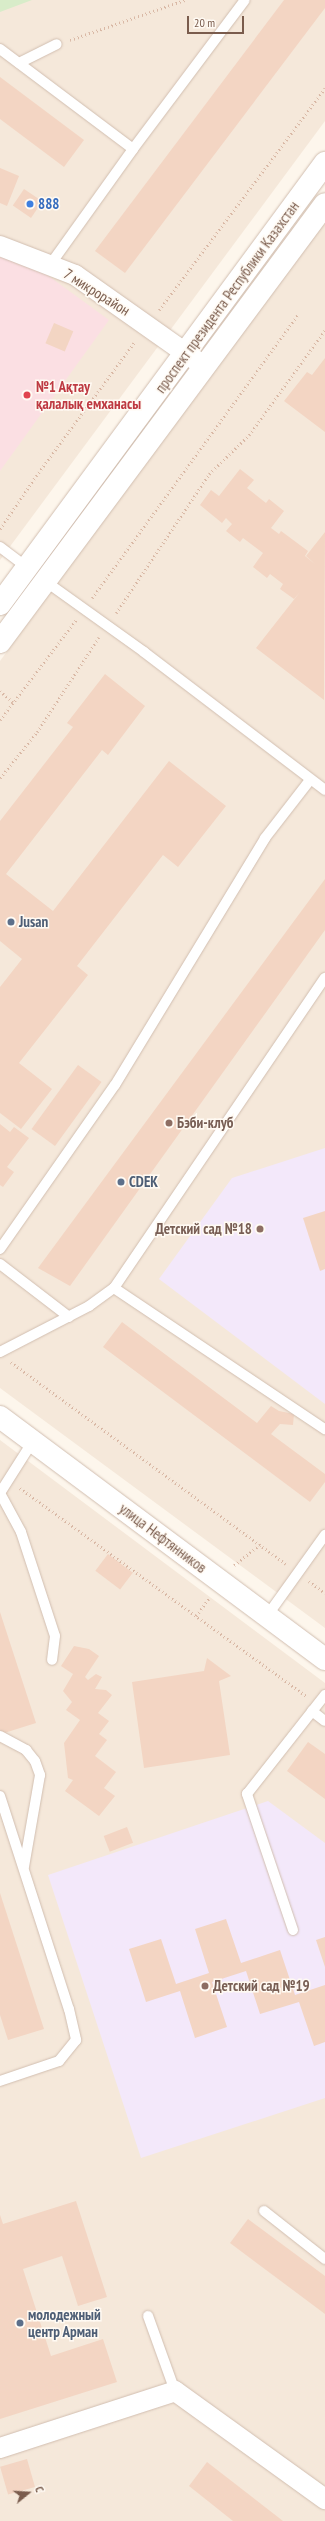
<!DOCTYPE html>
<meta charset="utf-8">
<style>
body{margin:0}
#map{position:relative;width:325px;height:2521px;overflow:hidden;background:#fdf6ec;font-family:"PT Sans Narrow",sans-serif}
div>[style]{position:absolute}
.residential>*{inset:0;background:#f5e8da}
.education>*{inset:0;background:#f3e8fa}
.medical>*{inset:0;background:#fbdfe3}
.green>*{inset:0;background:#d8ecc9}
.building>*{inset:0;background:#f3d5c3;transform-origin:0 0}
.path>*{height:2.5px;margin-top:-1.25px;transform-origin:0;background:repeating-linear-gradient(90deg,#d9b8a5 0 1px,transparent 0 4px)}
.roads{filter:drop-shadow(0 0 1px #d1beb0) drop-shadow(0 0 1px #d1beb0)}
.lane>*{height:10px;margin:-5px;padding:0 5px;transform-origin:5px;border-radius:5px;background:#fff}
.street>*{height:20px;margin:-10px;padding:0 10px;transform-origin:10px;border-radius:10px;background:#fff}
.secondary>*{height:22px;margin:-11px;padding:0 11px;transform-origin:11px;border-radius:11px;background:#fff}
.dots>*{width:11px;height:11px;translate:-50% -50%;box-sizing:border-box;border:2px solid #fffaf3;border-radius:50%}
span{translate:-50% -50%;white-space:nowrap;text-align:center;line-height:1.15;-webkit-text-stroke:3px #fffaf3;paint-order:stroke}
.shop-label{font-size:15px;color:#366cbe;font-weight:700}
.left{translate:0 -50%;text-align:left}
.street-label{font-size:15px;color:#7a5c4d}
.health-label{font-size:15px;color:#be3a42;font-weight:700}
.service-label{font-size:15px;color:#4e5e75;font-weight:700}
.education-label{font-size:15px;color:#785e54;font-weight:700}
.right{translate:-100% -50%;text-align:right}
.north{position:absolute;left:8px;top:2473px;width:40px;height:40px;-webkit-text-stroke:3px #fffaf3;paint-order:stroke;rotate:72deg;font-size:11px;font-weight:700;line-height:16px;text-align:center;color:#7a5c4d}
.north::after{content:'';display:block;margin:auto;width:14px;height:18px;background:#7a5c4d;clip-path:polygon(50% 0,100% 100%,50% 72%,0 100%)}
.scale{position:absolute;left:187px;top:16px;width:57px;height:18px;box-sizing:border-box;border:2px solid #7a5c4d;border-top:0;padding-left:5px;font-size:12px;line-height:14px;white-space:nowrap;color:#7a5c4d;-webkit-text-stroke:3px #fffaf3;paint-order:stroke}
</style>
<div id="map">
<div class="residential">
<i style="clip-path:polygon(0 0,325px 0,325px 121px,0 560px)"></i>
<i style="clip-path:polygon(325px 218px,325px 1628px,0 1388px,0 661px)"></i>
<i style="clip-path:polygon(0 1440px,325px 1683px,325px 2521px,0 2521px)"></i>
</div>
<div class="education">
<i style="clip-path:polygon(325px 1148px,325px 1404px,159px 1279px,232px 1178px)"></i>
<i style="clip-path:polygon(268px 1801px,325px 1843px,325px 2098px,141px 2158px,48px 1875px)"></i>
</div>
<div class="medical">
<i style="clip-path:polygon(0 254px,39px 269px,109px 320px,0 471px)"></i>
</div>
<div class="green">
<i style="clip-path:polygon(0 0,32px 0,0 12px)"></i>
</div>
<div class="building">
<i style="clip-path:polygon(284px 0,325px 0,325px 8px,125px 273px,95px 251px)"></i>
<i style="clip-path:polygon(0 77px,84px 140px,64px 167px,0 119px)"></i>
<i style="clip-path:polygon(0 168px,19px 176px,7px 206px,0 203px)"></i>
<i style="left:24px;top:189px;width:22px;height:20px;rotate:34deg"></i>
<i style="left:54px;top:323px;width:21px;height:22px;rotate:23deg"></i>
<i style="clip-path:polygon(325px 358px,325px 432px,284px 401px,307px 372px,312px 375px)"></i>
<i style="clip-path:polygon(240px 469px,254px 480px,247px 488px,266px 503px,269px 499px,284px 511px,271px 528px,279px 534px,281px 531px,308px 551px,305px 556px,315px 564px,306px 556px,325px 532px,324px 700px,256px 648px,300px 592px,294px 599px,280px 589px,283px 584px,270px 574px,267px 578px,253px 567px,263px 553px,243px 538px,240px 542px,226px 531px,232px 524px,226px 518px,222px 523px,200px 505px,211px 490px,219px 496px)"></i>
<i style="clip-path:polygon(105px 674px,145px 706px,108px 755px,102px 750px,6px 874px,53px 911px,169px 761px,226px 806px,178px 867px,163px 855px,77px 966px,88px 975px,19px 1063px,52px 1089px,21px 1129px,0 1113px,0 987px,22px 959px,0 941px,0 821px,73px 727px,67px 723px)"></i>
<i style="clip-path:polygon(325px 879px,325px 930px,70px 1286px,38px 1268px)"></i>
<i style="left:78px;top:1065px;width:29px;height:79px;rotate:36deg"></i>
<i style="clip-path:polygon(0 1124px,10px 1132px,14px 1127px,29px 1138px,7px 1167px,14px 1172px,3px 1187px,0 1185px)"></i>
<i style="clip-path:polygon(325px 1211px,325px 1269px,320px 1271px,303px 1218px)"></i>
<i style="clip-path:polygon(122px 1322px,257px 1423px,271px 1406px,279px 1411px,294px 1414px,293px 1425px,280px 1424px,271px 1434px,325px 1474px,325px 1482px,310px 1502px,103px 1347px)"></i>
<i style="left:108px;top:1554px;width:31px;height:21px;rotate:37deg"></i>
<i style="clip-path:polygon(0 1612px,36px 1723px,1px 1734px,0 1729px)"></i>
<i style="clip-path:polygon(74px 1646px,89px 1649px,99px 1656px,85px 1677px,88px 1680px,96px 1674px,102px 1677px,95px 1689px,106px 1690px,112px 1695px,98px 1713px,109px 1721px,99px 1734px,107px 1740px,95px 1756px,116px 1772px,104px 1788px,115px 1796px,99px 1816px,65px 1791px,73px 1780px,68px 1778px,64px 1743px,80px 1720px,66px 1710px,72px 1702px,63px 1691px,73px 1674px,61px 1666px)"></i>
<i style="clip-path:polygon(207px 1658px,231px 1676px,219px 1681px,230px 1755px,144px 1768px,132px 1682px,204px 1671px)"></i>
<i style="clip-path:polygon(308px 1742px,325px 1754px,325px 1799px,287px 1771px)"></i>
<i style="left:127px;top:1827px;width:17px;height:25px;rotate:69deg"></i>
<i style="clip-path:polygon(0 1893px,44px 2029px,8px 2040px,0 2015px)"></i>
<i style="clip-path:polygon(226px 1919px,241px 1963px,280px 1950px,295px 1995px,325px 1985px,325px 2042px,314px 2046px,299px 2002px,260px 2014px,246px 1971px,212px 1982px,227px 2027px,195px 2038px,180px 1991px,146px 2002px,129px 1949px,161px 1939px,176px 1984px,209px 1973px,195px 1929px)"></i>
<i style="clip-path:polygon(325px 1937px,325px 1967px,316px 1940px)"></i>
<i style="clip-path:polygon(76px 2201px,107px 2297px,78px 2306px,62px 2256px,23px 2269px,51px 2356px,103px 2339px,117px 2382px,0 2419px,0 2215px,3px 2224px)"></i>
<i style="clip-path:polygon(248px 2219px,325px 2276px,325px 2314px,230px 2243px)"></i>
<i style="left:27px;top:2459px;width:29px;height:28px;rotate:74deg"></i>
<i style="clip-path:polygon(207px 2462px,283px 2521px,233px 2521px,189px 2486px)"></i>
</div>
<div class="path">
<i style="left:70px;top:40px;width:122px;rotate:-19.2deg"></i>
<i style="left:159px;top:310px;width:277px;rotate:-53.2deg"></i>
<i style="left:0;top:529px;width:64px;rotate:-55.8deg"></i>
<i style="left:36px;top:476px;width:167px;rotate:-53.7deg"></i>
<i style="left:92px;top:598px;width:351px;rotate:-54deg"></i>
<i style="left:116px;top:613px;width:167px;rotate:-56.2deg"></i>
<i style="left:209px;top:474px;width:56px;rotate:-44.3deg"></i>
<i style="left:249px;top:435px;width:130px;rotate:-54.1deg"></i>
<i style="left:0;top:691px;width:17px;rotate:40deg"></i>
<i style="left:0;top:720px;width:126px;rotate:-52.8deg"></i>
<i style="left:0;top:778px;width:59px;rotate:-51.2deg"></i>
<i style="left:37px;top:732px;width:113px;rotate:-56.9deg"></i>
<i style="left:11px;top:1362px;width:341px;rotate:36.3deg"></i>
<i style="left:20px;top:1488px;width:354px;rotate:36deg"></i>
<i style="left:234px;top:1565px;width:33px;rotate:-38deg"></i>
<i style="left:309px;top:1581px;width:20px;rotate:37deg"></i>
<i style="left:196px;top:1616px;width:22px;rotate:-54deg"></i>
</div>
<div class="roads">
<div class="lane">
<i style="left:0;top:49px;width:166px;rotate:36.9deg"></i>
<i style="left:19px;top:63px;width:42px;rotate:-26.6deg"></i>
<i style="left:50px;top:265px;width:143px;rotate:-54.4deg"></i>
<i style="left:133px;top:149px;width:186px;rotate:-53.1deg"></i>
<i style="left:0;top:547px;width:34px;rotate:37deg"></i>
<i style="left:45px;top:581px;width:122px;rotate:35.6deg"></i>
<i style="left:144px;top:652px;width:228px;rotate:37.3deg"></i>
<i style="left:0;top:1249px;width:200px;rotate:-55deg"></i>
<i style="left:115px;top:1085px;width:289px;rotate:-58.7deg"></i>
<i style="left:265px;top:838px;width:73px;rotate:-52.2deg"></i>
<i style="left:0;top:1264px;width:87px;rotate:37.5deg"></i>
<i style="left:114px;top:1288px;width:375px;rotate:-55.8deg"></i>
<i style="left:0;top:1352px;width:100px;rotate:-27.3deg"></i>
<i style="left:89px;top:1306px;width:31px;rotate:-36deg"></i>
<i style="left:114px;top:1288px;width:254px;rotate:33.8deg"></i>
<i style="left:0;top:1493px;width:44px;rotate:61.7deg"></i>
<i style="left:21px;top:1532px;width:109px;rotate:71.9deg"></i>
<i style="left:55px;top:1636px;width:24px;rotate:97deg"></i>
<i style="left:0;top:1493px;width:62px;rotate:-57.6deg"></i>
<i style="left:267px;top:1616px;width:100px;rotate:-54.4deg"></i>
<i style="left:312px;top:1711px;width:16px;rotate:38deg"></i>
<i style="left:0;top:1736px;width:30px;rotate:28deg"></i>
<i style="left:26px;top:1750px;width:14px;rotate:51deg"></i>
<i style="left:35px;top:1761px;width:15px;rotate:70deg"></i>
<i style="left:40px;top:1775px;width:93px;rotate:99.9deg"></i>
<i style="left:0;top:1796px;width:224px;rotate:72.1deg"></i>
<i style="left:69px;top:2009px;width:32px;rotate:77deg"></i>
<i style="left:76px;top:2040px;width:27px;rotate:129deg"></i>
<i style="left:59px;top:2061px;width:62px;rotate:161.3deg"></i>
<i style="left:293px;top:1930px;width:144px;rotate:-108.7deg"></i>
<i style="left:247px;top:1794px;width:126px;rotate:-51.8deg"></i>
<i style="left:264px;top:2211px;width:78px;rotate:38.2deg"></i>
<i style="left:148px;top:2316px;width:80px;rotate:70.2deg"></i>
</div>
<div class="street">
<i style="left:0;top:246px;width:80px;rotate:21.1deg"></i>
<i style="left:75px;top:275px;width:158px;rotate:35.2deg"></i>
<i style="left:0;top:2448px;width:184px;rotate:-18deg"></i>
<i style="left:175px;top:2391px;width:185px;rotate:35.8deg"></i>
</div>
<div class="secondary">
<i style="left:0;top:604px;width:548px;rotate:-53.61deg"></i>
<i style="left:0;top:642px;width:545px;rotate:-53.42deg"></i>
<i style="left:0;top:1417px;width:405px;rotate:36.7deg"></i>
</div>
</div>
<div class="dots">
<i style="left:30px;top:204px;background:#3f7fe0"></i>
<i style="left:27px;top:395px;background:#e0444e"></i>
<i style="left:11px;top:922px;background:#5c6f8a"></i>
<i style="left:169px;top:1123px;background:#8d6e63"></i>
<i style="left:121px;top:1182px;background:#5c6f8a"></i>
<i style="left:260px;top:1229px;background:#8d6e63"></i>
<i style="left:205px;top:1986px;background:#8d6e63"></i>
<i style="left:20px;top:2323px;background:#5c6f8a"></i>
</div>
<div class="shop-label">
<span class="left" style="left:38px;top:204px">888</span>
</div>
<div class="street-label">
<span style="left:97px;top:292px;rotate:32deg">7 микрорайон</span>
<span style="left:227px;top:297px;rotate:-54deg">проспект президента Республики Казахстан</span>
<span style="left:163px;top:1538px;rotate:37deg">улица Нефтянников</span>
</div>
<div class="health-label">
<span class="left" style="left:36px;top:395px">№1 Ақтау<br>қалалық емханасы</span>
</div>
<div class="service-label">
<span class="left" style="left:19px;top:922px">Jusan</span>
<span class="left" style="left:129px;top:1182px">CDEK</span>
<span class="left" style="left:28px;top:2323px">молодежный<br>центр Арман</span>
</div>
<div class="education-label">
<span class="left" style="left:177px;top:1123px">Бэби-клуб</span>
<span class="right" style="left:252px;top:1229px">Детский сад №18</span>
<span class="left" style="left:213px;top:1986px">Детский сад №19</span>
</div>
<div class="north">С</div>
<div class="scale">20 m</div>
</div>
